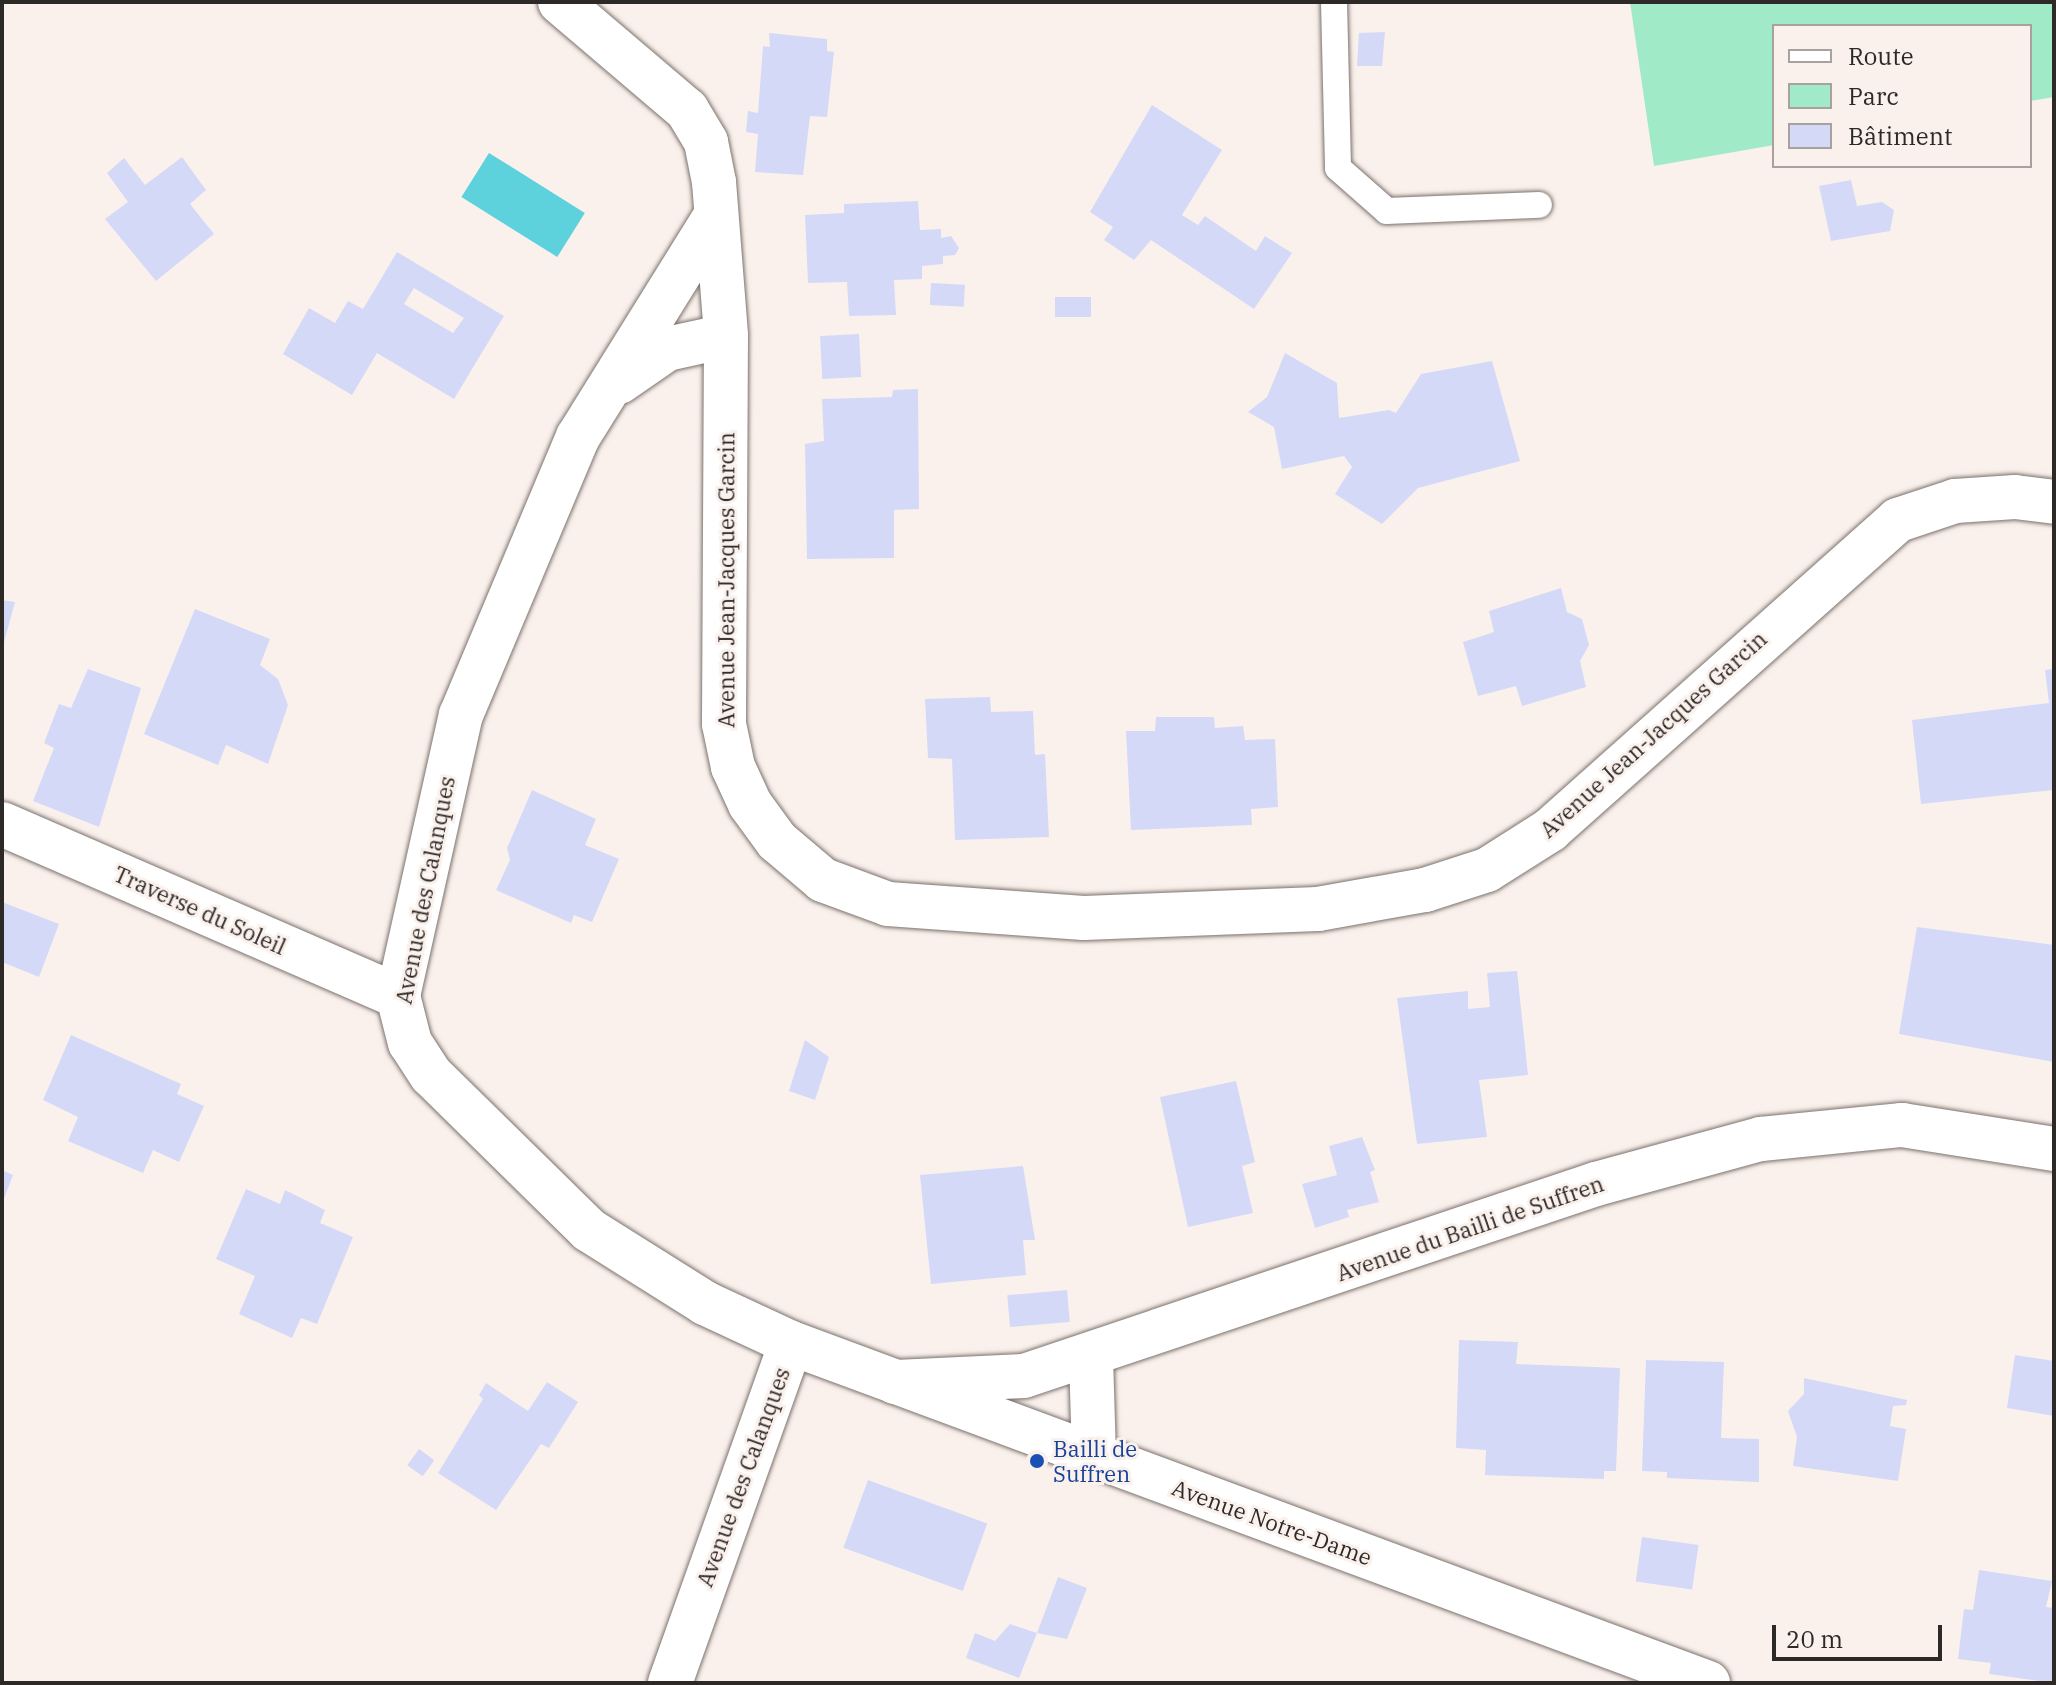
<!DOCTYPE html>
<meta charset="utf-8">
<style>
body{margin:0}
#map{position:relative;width:2056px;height:1685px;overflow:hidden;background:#fbf1ec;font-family:"IBM Plex Serif",serif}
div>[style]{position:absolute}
.green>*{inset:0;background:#a0eac7}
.water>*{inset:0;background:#5dd1dc;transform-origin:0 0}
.building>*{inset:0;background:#d5d9f8;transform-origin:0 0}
.roads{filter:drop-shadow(0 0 2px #7b726d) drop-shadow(0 0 2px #7b726d)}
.service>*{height:26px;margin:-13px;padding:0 13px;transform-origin:13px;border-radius:13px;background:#fff}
.minor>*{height:44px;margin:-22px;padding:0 22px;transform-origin:22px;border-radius:22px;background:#fff}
.dots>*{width:22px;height:22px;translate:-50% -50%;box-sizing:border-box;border:4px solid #fbf1ec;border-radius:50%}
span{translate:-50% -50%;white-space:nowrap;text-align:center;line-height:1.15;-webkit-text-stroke:6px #fbf1ec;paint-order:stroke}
.street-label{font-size:22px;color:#2d2927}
.transit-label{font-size:22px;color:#164399}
.left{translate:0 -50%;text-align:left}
.frame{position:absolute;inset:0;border:4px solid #2d2927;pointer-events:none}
.legend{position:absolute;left:1772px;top:24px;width:260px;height:144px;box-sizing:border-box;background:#fbf1ec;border:2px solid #a9a19d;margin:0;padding:10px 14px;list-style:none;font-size:24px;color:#2d2927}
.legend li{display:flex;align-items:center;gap:16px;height:40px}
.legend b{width:40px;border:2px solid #a9a19d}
.scale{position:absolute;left:1772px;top:1625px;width:170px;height:36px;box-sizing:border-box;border:4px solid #2d2927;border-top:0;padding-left:10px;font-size:24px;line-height:28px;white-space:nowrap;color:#2d2927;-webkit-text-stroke:6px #fbf1ec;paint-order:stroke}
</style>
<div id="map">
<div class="green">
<i style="clip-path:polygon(1630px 2px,2054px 2px,2054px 97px,2030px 101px,2030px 26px,1774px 26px,1774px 145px,1654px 166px)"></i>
</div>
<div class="water">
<i style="left:489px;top:153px;width:113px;height:52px;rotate:32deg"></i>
</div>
<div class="building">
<i style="clip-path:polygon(1385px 32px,1382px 66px,1357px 66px,1359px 33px)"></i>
<i style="clip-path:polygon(769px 33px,827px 39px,827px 51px,834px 52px,827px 117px,810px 116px,803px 175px,755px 172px,758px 134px,746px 132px,748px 111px,758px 113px,763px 46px,770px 47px)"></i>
<i style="clip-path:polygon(1152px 105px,1222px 150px,1182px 215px,1198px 225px,1205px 216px,1256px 251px,1265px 236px,1292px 253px,1254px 309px,1151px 240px,1134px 260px,1104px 240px,1113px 227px,1090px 212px)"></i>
<i style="clip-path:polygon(182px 157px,206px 190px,190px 204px,214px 234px,156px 281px,105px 219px,128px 202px,107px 173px,124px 158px,145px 185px)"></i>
<i style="clip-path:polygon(1851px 180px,1857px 206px,1882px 202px,1894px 210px,1890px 231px,1831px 241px,1819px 186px)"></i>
<i style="clip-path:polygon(918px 201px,920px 230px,941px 229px,941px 238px,951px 236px,959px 248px,955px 255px,943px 256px,943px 264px,922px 266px,922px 279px,894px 280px,896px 315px,849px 316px,847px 282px,808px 283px,805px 215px,844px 213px,844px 204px)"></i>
<i style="clip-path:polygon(evenodd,397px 252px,504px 316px,454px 399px,377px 353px,352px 395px,283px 354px,309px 308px,335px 323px,348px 301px,363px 309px,397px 252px,414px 288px,464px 318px,453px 333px,404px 304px,414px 288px)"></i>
<i style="left:931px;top:283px;width:34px;height:22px;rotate:3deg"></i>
<i style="left:1055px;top:297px;width:36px;height:20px"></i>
<i style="left:859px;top:334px;width:43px;height:39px;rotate:87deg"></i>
<i style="clip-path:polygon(1285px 353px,1337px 383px,1339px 418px,1389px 410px,1396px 413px,1421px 374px,1492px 361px,1520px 461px,1418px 488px,1382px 524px,1335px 494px,1352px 467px,1344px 456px,1282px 469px,1274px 427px,1248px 412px,1267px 397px)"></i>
<i style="clip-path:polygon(918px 389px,919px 509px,894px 510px,894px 558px,807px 559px,805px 444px,824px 441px,822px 399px,892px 397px,893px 390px)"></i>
<i style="clip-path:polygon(1561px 588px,1567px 612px,1582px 619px,1589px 645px,1580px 661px,1586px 687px,1522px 706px,1516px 686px,1478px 696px,1463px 642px,1494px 632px,1489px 611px)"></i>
<i style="clip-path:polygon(2px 600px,15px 602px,3px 646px,2px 646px)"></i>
<i style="clip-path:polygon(195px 609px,270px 639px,260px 665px,278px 679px,288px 705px,268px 764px,226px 745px,218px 765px,144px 734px)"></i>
<i style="clip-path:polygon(88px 669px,141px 688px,99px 827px,33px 801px,54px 748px,44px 743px,59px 704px,71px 708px)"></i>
<i style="clip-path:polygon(2054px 669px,2054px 790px,1921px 804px,1912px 720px,2049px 703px,2045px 670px)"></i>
<i style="clip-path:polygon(990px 697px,991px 712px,1033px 711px,1035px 755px,1045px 754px,1049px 837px,955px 840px,952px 759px,928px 758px,925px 699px)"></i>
<i style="clip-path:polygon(1156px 717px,1214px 717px,1215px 728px,1243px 726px,1245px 740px,1275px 739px,1278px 807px,1251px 809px,1252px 825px,1131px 830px,1126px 731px,1155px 731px)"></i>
<i style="clip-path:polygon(532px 790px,596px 819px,585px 845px,619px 859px,592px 922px,574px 915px,571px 923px,496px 890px,510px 860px,507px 848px)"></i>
<i style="clip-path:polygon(2px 902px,59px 924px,39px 977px,2px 962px)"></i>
<i style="clip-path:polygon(1917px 927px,2054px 945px,2054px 1062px,1899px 1034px)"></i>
<i style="clip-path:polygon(1517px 971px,1528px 1075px,1479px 1080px,1487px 1137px,1417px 1144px,1397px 998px,1468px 991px,1468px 1009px,1490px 1007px,1487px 973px)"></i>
<i style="clip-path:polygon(71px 1035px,181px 1084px,177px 1094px,204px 1106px,179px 1162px,153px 1150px,143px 1173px,68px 1141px,78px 1117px,43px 1100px)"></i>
<i style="clip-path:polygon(805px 1040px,829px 1057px,815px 1100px,789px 1091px)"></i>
<i style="clip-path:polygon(1236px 1081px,1255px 1162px,1242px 1166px,1253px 1213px,1188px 1227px,1160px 1097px)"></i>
<i style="clip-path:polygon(1362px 1137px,1375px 1170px,1370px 1172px,1379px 1202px,1347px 1210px,1349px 1217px,1315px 1228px,1302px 1184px,1337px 1175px,1329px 1146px)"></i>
<i style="clip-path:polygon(1023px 1166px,1035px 1240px,1023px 1240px,1026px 1275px,931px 1284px,920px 1175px)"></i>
<i style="clip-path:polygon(2px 1170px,13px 1175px,2px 1204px)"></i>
<i style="clip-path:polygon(246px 1189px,280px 1204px,285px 1190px,325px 1210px,320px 1223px,353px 1237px,317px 1324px,301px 1318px,292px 1338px,239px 1314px,255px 1276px,216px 1259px)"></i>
<i style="left:1067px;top:1290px;width:32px;height:60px;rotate:85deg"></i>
<i style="clip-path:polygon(1459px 1340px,1518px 1342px,1516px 1364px,1620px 1368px,1616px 1471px,1604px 1471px,1604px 1479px,1485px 1475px,1486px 1450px,1456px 1448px)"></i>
<i style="clip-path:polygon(2015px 1355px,2054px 1361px,2054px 1416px,2007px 1408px)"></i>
<i style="clip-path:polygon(1646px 1360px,1724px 1362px,1721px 1438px,1759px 1439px,1759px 1482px,1667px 1478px,1667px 1472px,1642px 1471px)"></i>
<i style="clip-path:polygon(1804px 1378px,1907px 1400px,1906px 1405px,1893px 1406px,1890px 1426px,1906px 1429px,1898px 1481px,1793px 1466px,1797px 1437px,1788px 1411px,1804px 1394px)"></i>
<i style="clip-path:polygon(547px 1382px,578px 1402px,549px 1448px,541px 1444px,496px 1510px,438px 1473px,483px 1399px,479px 1395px,486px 1383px,528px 1411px)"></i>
<i style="left:419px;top:1449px;width:19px;height:20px;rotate:36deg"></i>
<i style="left:868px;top:1480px;width:127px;height:72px;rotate:20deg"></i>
<i style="left:1642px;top:1537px;width:57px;height:45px;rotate:8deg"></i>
<i style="clip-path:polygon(1979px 1570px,2052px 1581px,2046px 1607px,2054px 1608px,2054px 1683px,1989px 1674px,1991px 1663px,1958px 1659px,1964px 1609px,1973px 1610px)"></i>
<i style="clip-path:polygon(1058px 1577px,1087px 1588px,1067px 1639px,1037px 1633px,1019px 1678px,966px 1658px,975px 1633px,995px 1641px,1010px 1624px,1037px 1633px)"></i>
</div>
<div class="roads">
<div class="service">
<i style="left:1334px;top:2px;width:166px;rotate:88.6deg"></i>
<i style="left:1338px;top:168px;width:65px;rotate:41.3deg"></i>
<i style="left:1387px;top:211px;width:152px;rotate:-2.3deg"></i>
</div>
<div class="minor">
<i style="left:560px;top:2px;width:167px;rotate:40.4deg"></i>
<i style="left:687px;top:110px;width:37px;rotate:59deg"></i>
<i style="left:706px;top:142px;width:41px;rotate:78.7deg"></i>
<i style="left:714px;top:182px;width:154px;rotate:85.5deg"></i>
<i style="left:726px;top:336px;width:388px;rotate:90.3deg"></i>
<i style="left:724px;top:724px;width:44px;rotate:78.2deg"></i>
<i style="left:733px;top:767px;width:41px;rotate:65.3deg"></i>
<i style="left:750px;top:804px;width:46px;rotate:53.9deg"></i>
<i style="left:777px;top:841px;width:60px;rotate:40.3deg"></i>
<i style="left:823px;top:880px;width:69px;rotate:20.3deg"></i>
<i style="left:888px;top:904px;width:196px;rotate:4.1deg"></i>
<i style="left:1084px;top:918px;width:234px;rotate:-2.2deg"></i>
<i style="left:1318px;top:909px;width:109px;rotate:-10.1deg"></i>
<i style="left:1425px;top:890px;width:65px;rotate:-17.9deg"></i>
<i style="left:1487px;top:870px;width:75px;rotate:-32.4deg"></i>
<i style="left:1550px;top:830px;width:466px;rotate:-41.7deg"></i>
<i style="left:1898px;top:520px;width:60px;rotate:-18.4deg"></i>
<i style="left:1955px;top:501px;width:60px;rotate:-3.8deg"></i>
<i style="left:2015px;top:497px;width:39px;rotate:7deg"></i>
<i style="left:619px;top:382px;width:58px;rotate:-34.5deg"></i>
<i style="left:667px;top:349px;width:60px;rotate:-12.4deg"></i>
<i style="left:2px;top:824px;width:432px;rotate:23.5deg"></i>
<i style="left:791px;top:1343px;width:978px;rotate:20.34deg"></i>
<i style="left:1091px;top:1356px;width:99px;rotate:88.3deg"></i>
<i style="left:895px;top:1382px;width:129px;rotate:-2.7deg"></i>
<i style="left:1024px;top:1376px;width:603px;rotate:-18.56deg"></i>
<i style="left:1596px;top:1184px;width:171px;rotate:-15.3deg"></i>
<i style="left:1761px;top:1139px;width:142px;rotate:-5.7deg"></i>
<i style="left:1902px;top:1125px;width:154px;rotate:9deg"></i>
<i style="left:670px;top:1683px;width:361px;rotate:-70.4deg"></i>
<i style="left:791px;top:1343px;width:95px;rotate:-155.1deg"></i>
<i style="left:705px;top:1303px;width:137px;rotate:-147.8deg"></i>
<i style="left:589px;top:1230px;width:221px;rotate:-135.5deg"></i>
<i style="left:431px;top:1075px;width:38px;rotate:-123deg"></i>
<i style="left:410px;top:1043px;width:49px;rotate:-104.3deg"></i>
<i style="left:398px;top:996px;width:288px;rotate:-77.4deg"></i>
<i style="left:461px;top:715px;width:302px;rotate:-67.2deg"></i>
<i style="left:578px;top:437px;width:261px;rotate:-58.1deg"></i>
</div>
</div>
<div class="dots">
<i style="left:1037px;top:1461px;background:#1a4fb4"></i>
</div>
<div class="street-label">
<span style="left:726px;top:580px;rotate:-90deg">Avenue Jean-Jacques Garcin</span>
<span style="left:1653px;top:734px;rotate:-42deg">Avenue Jean-Jacques Garcin</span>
<span style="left:425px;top:890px;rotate:-79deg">Avenue des Calanques</span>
<span style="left:200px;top:910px;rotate:24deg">Traverse du Soleil</span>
<span style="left:1470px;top:1228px;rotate:-19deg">Avenue du Bailli de Suffren</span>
<span style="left:743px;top:1477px;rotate:-70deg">Avenue des Calanques</span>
<span style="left:1272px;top:1522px;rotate:20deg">Avenue Notre-Dame</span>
</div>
<div class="transit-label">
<span class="left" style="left:1053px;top:1461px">Bailli de<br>Suffren</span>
</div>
<div class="frame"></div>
<ul class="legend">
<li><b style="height:10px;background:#fff"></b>Route</li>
<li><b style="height:22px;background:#a0eac7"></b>Parc</li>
<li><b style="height:22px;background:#d5d9f8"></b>Bâtiment</li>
</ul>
<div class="scale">20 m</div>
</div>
